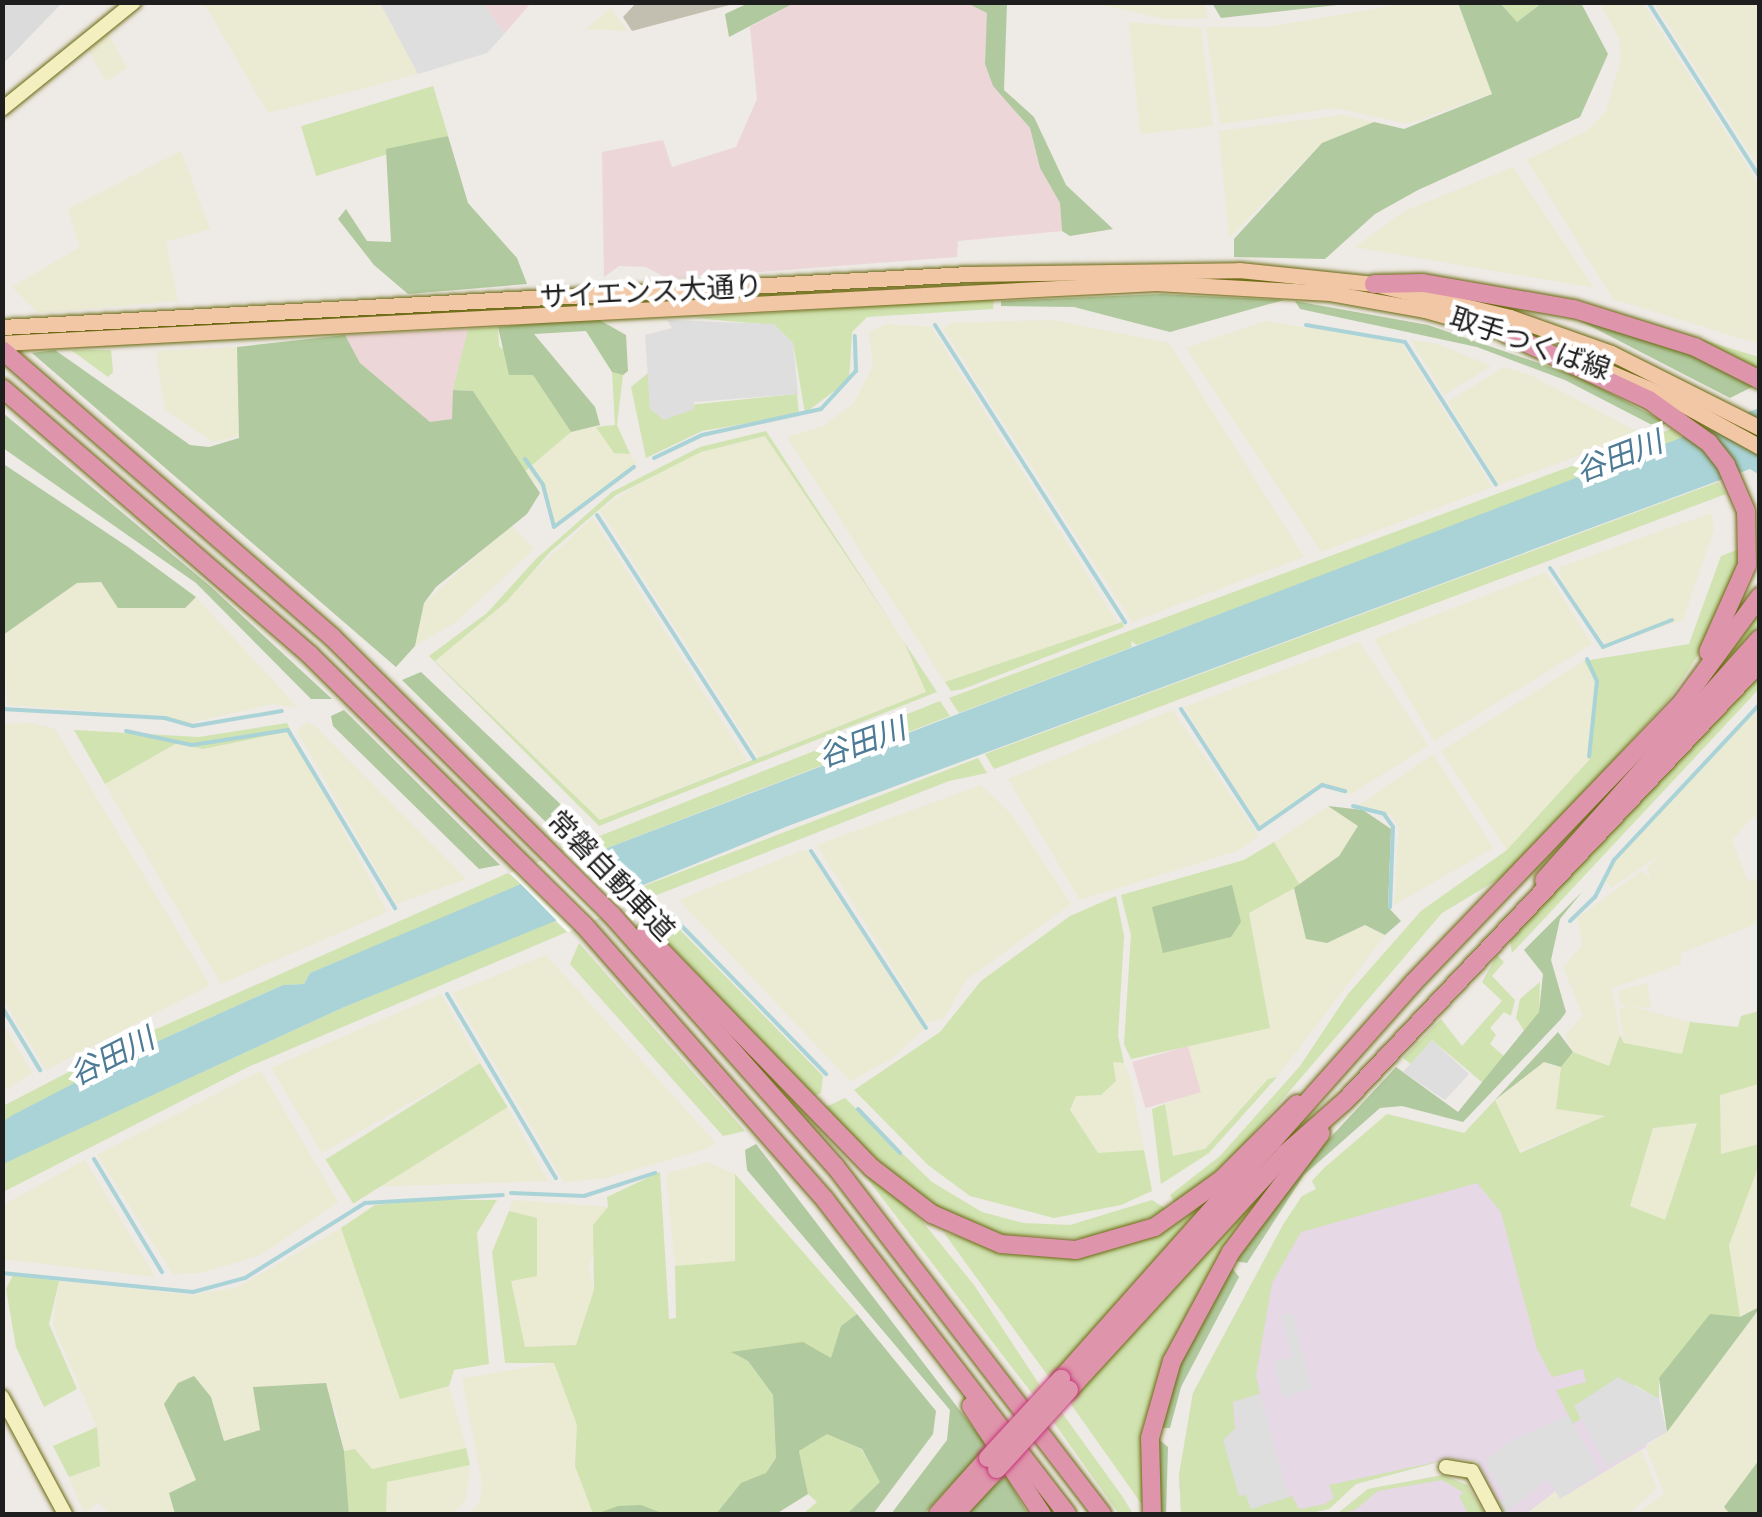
<!DOCTYPE html>
<meta charset="utf-8">
<style>
body{margin:0}
#map{position:relative;width:1762px;height:1517px;overflow:hidden;background:#eeeae5;font-family:"DM Sans","Noto Sans JP",sans-serif}
div>[style]{position:absolute}
.residential>*{inset:0;background:#dcdbdb}
.commercial>*{inset:0;background:#edd6d8;transform-origin:0 0}
.industrial>*{inset:0;background:#e6d8e5}
.construction>*{inset:0;background:#c2bfb1}
.farmland>*{inset:0;background:#ebead2}
.grass>*{inset:0;background:#d0e3b0;transform-origin:0 0}
.forest>*{inset:0;background:#b0c99e}
.parking>*{inset:0;background:#dedede}
.water>*{inset:0;background:#aad3d7}
.pier>*{inset:0;background:#fff}
.stream>*{height:4px;margin:-2px;padding:0 2px;transform-origin:2px;border-radius:2px;background:#aad3d7}
.roads{filter:drop-shadow(0 0 2px #6a6810) drop-shadow(0 0 2px #6a6810)}
.secondary>*{height:14px;margin:-7px;padding:0 7px;transform-origin:7px;border-radius:7px;background:#f3efbe}
.primary>*{height:15px;margin:-7.5px;padding:0 7.5px;transform-origin:7.5px;border-radius:7.5px;background:#f2c7a5}
.highway>*{height:18px;margin:-9px;padding:0 9px;transform-origin:9px;border-radius:9px;background:#de94ab}
.bridges{filter:drop-shadow(0 0 2px #c8367b) drop-shadow(0 0 2px #c8367b)}
.highway-bridge>*{height:18px;margin:-9px;padding:0 9px;transform-origin:9px;border-radius:9px;background:#de94ab}
span{translate:-50% -50%;white-space:nowrap;text-align:center;line-height:1.15;-webkit-text-stroke:9px #fff;paint-order:stroke}
.street-label{font-size:28px;color:#1e1e1e}
.water-label{font-size:30px;color:#4d7a95;font-style:italic}
.frame{position:absolute;inset:0;border:5px solid #1e1e1e;pointer-events:none}
</style>
<div id="map">
<div class="residential">
<i style="clip-path:polygon(3px 2px,62px 3px,3px 64px,2px 3px)"></i>
</div>
<div class="commercial">
<i style="clip-path:polygon(482px 3px,531px 3px,505px 33px)"></i>
<i style="clip-path:polygon(794px 3px,967px 3px,988px 13px,985px 64px,993px 86px,1030px 128px,1040px 168px,1060px 203px,1062px 231px,958px 241px,957px 257px,668px 279px,646px 267px,619px 266px,604px 277px,602px 152px,663px 140px,672px 167px,736px 147px,757px 99px,750px 27px)"></i>
<i style="clip-path:polygon(468px 329px,452px 419px,430px 423px,360px 363px,345px 335px)"></i>
<i style="left:1188px;top:1046px;width:48px;height:58px;rotate:74deg"></i>
</div>
<div class="industrial">
<i style="clip-path:polygon(1494px 1161px,1608px 1373px,1659px 1399px,1646px 1447px,1560px 1499px,1555px 1492px,1526px 1514px,1503px 1514px,1477px 1461px,1450px 1459px,1356px 1484px,1329px 1509px,1306px 1514px,1181px 1514px,1179px 1475px,1193px 1393px,1284px 1223px)"></i>
<i style="clip-path:polygon(1443px 1475px,1467px 1485px,1485px 1514px,1337px 1514px,1368px 1489px)"></i>
</div>
<div class="construction">
<i style="clip-path:polygon(636px 3px,636px 2px,737px 3px,632px 31px,623px 17px)"></i>
</div>
<div class="farmland">
<i style="clip-path:polygon(204px 3px,380px 3px,418px 74px,268px 113px)"></i>
<i style="clip-path:polygon(1093px 3px,1205px 3px,1208px 18px,1166px 19px)"></i>
<i style="clip-path:polygon(1408px 3px,1458px 3px,1492px 93px,1408px 124px,1335px 108px,1220px 124px,1206px 27px,1268px 27px)"></i>
<i style="clip-path:polygon(1600px 3px,1643px 3px,1759px 185px,1759px 344px,1613px 299px,1527px 160px,1588px 130px,1606px 111px,1621px 59px,1619px 38px)"></i>
<i style="clip-path:polygon(1654px 3px,1759px 3px,1759px 167px)"></i>
<i style="clip-path:polygon(611px 8px,627px 31px,586px 29px)"></i>
<i style="clip-path:polygon(1129px 22px,1201px 28px,1213px 126px,1140px 134px)"></i>
<i style="clip-path:polygon(108px 33px,127px 68px,106px 81px,88px 50px)"></i>
<i style="clip-path:polygon(1343px 115px,1374px 122px,1322px 143px,1229px 238px,1219px 131px)"></i>
<i style="clip-path:polygon(181px 151px,210px 229px,166px 242px,178px 301px,38px 313px,12px 287px,80px 247px,68px 209px)"></i>
<i style="clip-path:polygon(1513px 167px,1594px 288px,1355px 247px,1405px 211px)"></i>
<i style="clip-path:polygon(1052px 320px,1169px 343px,1304px 557px,1132px 622px,943px 329px,951px 323px)"></i>
<i style="clip-path:polygon(1266px 321px,1401px 343px,1492px 487px,1321px 552px,1186px 348px)"></i>
<i style="clip-path:polygon(887px 324px,931px 327px,1118px 624px,945px 682px,787px 437px,823px 426px,854px 403px,873px 366px,869px 332px)"></i>
<i style="clip-path:polygon(1411px 340px,1438px 344px,1491px 366px,1444px 395px)"></i>
<i style="clip-path:polygon(237px 347px,239px 436px,213px 442px,165px 410px,156px 351px)"></i>
<i style="clip-path:polygon(1504px 367px,1532px 376px,1640px 433px,1499px 485px,1448px 402px)"></i>
<i style="clip-path:polygon(596px 427px,614px 452px,630px 454px,637px 464px,555px 526px,545px 494px,525px 471px,571px 432px)"></i>
<i style="clip-path:polygon(765px 436px,904px 642px,927px 692px,758px 757px,600px 510px,654px 473px,701px 452px)"></i>
<i style="clip-path:polygon(1711px 513px,1714px 529px,1683px 620px,1606px 646px,1560px 578px,1560px 567px)"></i>
<i style="clip-path:polygon(593px 518px,747px 761px,600px 820px,435px 660px)"></i>
<i style="clip-path:polygon(511px 525px,534px 549px,456px 622px,415px 646px,424px 603px)"></i>
<i style="clip-path:polygon(1546px 572px,1592px 644px,1434px 741px,1374px 639px)"></i>
<i style="clip-path:polygon(101px 582px,119px 608px,185px 608px,196px 597px,298px 708px,273px 704px,184px 724px,166px 716px,8px 705px,3px 635px,77px 583px)"></i>
<i style="clip-path:polygon(1359px 642px,1428px 746px,1351px 794px,1320px 787px,1260px 827px,1184px 707px)"></i>
<i style="clip-path:polygon(1584px 661px,1595px 680px,1590px 759px,1507px 850px,1441px 751px)"></i>
<i style="clip-path:polygon(1172px 710px,1259px 836px,1237px 851px,1080px 900px,1008px 779px)"></i>
<i style="clip-path:polygon(1759px 710px,1759px 821px,1753px 816px,1732px 840px,1748px 882px,1759px 878px,1759px 923px,1681px 953px,1681px 964px,1612px 988px,1620px 1035px,1609px 1066px,1588px 1060px,1573px 1052px,1565px 1035px,1583px 1016px,1563px 967px,1583px 944px,1577px 918px,1642px 871px,1651px 879px,1647px 869px,1656px 857px,1611px 888px,1606px 881px,1615px 861px,1717px 747px)"></i>
<i style="clip-path:polygon(307px 722px,316px 727px,466px 879px,396px 904px,297px 731px)"></i>
<i style="clip-path:polygon(33px 723px,55px 729px,210px 985px,46px 1070px,2px 997px,3px 724px)"></i>
<i style="clip-path:polygon(291px 731px,387px 912px,221px 984px,105px 784px,177px 743px,204px 749px)"></i>
<i style="clip-path:polygon(1433px 754px,1493px 848px,1394px 905px,1399px 828px,1391px 815px,1358px 806px)"></i>
<i style="clip-path:polygon(981px 785px,1013px 816px,1071px 904px,966px 980px,944px 1018px,927px 1023px,817px 845px)"></i>
<i style="clip-path:polygon(1328px 806px,1358px 826px,1339px 856px,1300px 885px,1274px 842px)"></i>
<i style="clip-path:polygon(806px 849px,924px 1029px,893px 1058px,850px 1081px,679px 900px)"></i>
<i style="clip-path:polygon(1294px 888px,1306px 939px,1327px 943px,1365px 925px,1385px 935px,1277px 1077px,1268px 1079px,1205px 1149px,1173px 1156px,1165px 1104px,1201px 1092px,1188px 1046px,1270px 1027px,1249px 913px)"></i>
<i style="clip-path:polygon(546px 955px,715px 1142px,709px 1148px,606px 1178px,564px 1182px,453px 993px)"></i>
<i style="clip-path:polygon(1647px 983px,1651px 1008px,1630px 1006px,1690px 1022px,1683px 1054px,1624px 1043px,1619px 1009px,1627px 1005px,1620px 1003px,1618px 991px)"></i>
<i style="clip-path:polygon(441px 994px,480px 1063px,322px 1153px,271px 1068px)"></i>
<i style="clip-path:polygon(2px 1022px,32px 1073px,3px 1091px,2px 1091px)"></i>
<i style="clip-path:polygon(1113px 1062px,1124px 1063px,1131px 1080px,1144px 1150px,1098px 1153px,1069px 1109px,1076px 1096px,1101px 1095px,1116px 1081px)"></i>
<i style="clip-path:polygon(1544px 1062px,1561px 1067px,1556px 1109px,1605px 1116px,1519px 1151px,1495px 1100px)"></i>
<i style="clip-path:polygon(261px 1071px,338px 1202px,261px 1255px,201px 1273px,173px 1274px,97px 1155px)"></i>
<i style="clip-path:polygon(1759px 1084px,1759px 1144px,1721px 1155px,1720px 1094px)"></i>
<i style="clip-path:polygon(507px 1107px,548px 1181px,367px 1187px)"></i>
<i style="clip-path:polygon(1697px 1123px,1665px 1221px,1629px 1206px,1653px 1128px)"></i>
<i style="clip-path:polygon(85px 1160px,155px 1277px,3px 1259px,3px 1205px)"></i>
<i style="clip-path:polygon(707px 1162px,735px 1174px,735px 1261px,675px 1266px,666px 1174px)"></i>
<i style="clip-path:polygon(1759px 1165px,1759px 1307px,1740px 1317px,1729px 1245px)"></i>
<i style="clip-path:polygon(513px 1200px,609px 1207px,589px 1266px,594px 1290px,576px 1345px,525px 1348px,510px 1280px,537px 1219px,509px 1211px)"></i>
<i style="clip-path:polygon(341px 1228px,400px 1396px,449px 1386px,466px 1448px,372px 1469px,355px 1449px,344px 1451px,336px 1409px,223px 1441px,211px 1397px,164px 1404px,196px 1480px,169px 1493px,175px 1514px,111px 1514px,99px 1502px,84px 1513px,69px 1477px,100px 1466px,97px 1427px,53px 1324px,59px 1281px,192px 1295px,238px 1287px)"></i>
<i style="clip-path:polygon(1759px 1309px,1759px 1460px,1724px 1507px,1730px 1514px,1638px 1514px,1664px 1493px,1646px 1447px,1667px 1432px)"></i>
<i style="clip-path:polygon(554px 1363px,577px 1425px,575px 1466px,593px 1514px,469px 1514px,480px 1502px,482px 1483px,462px 1378px)"></i>
<i style="clip-path:polygon(1641px 1450px,1657px 1488px,1629px 1514px,1526px 1514px,1556px 1491px,1561px 1499px)"></i>
<i style="clip-path:polygon(470px 1465px,466px 1499px,453px 1514px,386px 1514px,386px 1482px)"></i>
</div>
<div class="grass">
<i style="clip-path:polygon(1500px 3px,1542px 3px,1517px 22px)"></i>
<i style="left:433px;top:86px;width:52px;height:138px;rotate:73deg"></i>
<i style="clip-path:polygon(994px 297px,993px 309px,867px 317px,852px 332px,849px 380px,805px 413px,793px 343px,774px 325px,694px 318px)"></i>
<i style="clip-path:polygon(498px 327px,499px 346px,533px 375px,571px 432px,525px 471px,473px 391px,453px 390px,468px 329px)"></i>
<i style="clip-path:polygon(1664px 328px,1759px 357px,1759px 370px,1706px 344px)"></i>
<i style="clip-path:polygon(71px 350px,111px 350px,113px 372px,108px 377px)"></i>
<i style="clip-path:polygon(612px 372px,623px 375px,617px 425px,630px 454px,614px 453px,596px 427px,615px 425px)"></i>
<i style="clip-path:polygon(648px 373px,650px 409px,797px 394px,799px 414px,702px 431px,646px 458px,631px 387px)"></i>
<i style="clip-path:polygon(1671px 429px,1686px 441px,1137px 645px,1131px 641px,1132px 647px,959px 713px,949px 698px)"></i>
<i style="clip-path:polygon(766px 431px,895px 628px,765px 436px,701px 452px,616px 495px,550px 552px,506px 602px,435px 661px,600px 820px,926px 692px,904px 642px,937px 692px,599px 826px,429px 656px,487px 613px,536px 559px,612px 492px,700px 447px)"></i>
<i style="clip-path:polygon(1718px 482px,1726px 494px,994px 769px,985px 754px)"></i>
<i style="clip-path:polygon(1739px 549px,1735px 579px,1706px 643px,1670px 698px,1536px 846px,1502px 877px,1442px 913px,1246px 1142px,1194px 1192px,1174px 1202px,1170px 1195px,1220px 1156px,1300px 1066px,1348px 994px,1421px 911px,1507px 850px,1590px 759px,1595px 680px,1584px 661px,1689px 644px,1721px 556px)"></i>
<i style="clip-path:polygon(1759px 606px,1759px 625px,1525px 881px,1524px 880px)"></i>
<i style="clip-path:polygon(1122px 622px,1124px 627px,963px 689px,951px 691px,945px 682px)"></i>
<i style="clip-path:polygon(1759px 669px,1759px 689px,1512px 953px,1510px 941px)"></i>
<i style="clip-path:polygon(940px 701px,950px 716px,589px 855px,583px 851px,583px 858px,572px 847px)"></i>
<i style="clip-path:polygon(287px 723px,291px 731px,203px 749px,177px 743px,105px 784px,74px 730px,199px 737px)"></i>
<i style="clip-path:polygon(978px 758px,987px 773px,949px 781px,631px 905px,620px 895px)"></i>
<i style="clip-path:polygon(1274px 842px,1300px 885px,1249px 913px,1270px 1028px,1131px 1059px,1124px 1044px,1131px 935px,1121px 895px,1244px 860px)"></i>
<i style="clip-path:polygon(508px 873px,522px 885px,310px 973px,304px 984px,283px 985px,136px 1051px,3px 1122px,3px 1106px,125px 1043px)"></i>
<i style="clip-path:polygon(1116px 896px,1124px 936px,1118px 1036px,1124px 1063px,1113px 1062px,1116px 1081px,1101px 1095px,1076px 1096px,1070px 1110px,1098px 1153px,1144px 1150px,1152px 1191px,1121px 1205px,1054px 1218px,970px 1196px,928px 1165px,854px 1090px,940px 1032px,981px 981px,1070px 916px)"></i>
<i style="clip-path:polygon(664px 904px,682px 932px,823px 1076px,821px 1093px,814px 1096px,641px 915px)"></i>
<i style="clip-path:polygon(554px 920px,567px 932px,248px 1067px,3px 1192px,2px 1164px,342px 1008px)"></i>
<i style="clip-path:polygon(579px 943px,621px 991px,745px 1131px,723px 1136px,570px 964px)"></i>
<i style="clip-path:polygon(1497px 955px,1504px 962px,1492px 976px,1515px 1000px,1511px 1016px,1504px 1012px,1490px 1028px,1496px 1035px,1490px 1044px,1506px 1058px,1483px 1083px,1432px 1040px,1411px 1064px,1403px 1058px,1441px 1019px,1462px 1046px,1502px 1001px,1482px 982px)"></i>
<i style="clip-path:polygon(1540px 982px,1539px 1012px,1525px 1032px,1516px 1018px,1520px 999px)"></i>
<i style="clip-path:polygon(evenodd,1759px 1011px,1759px 1084px,1720px 1095px,1721px 1154px,1759px 1144px,1759px 1165px,1729px 1245px,1740px 1317px,1659px 1378px,1659px 1399px,1635px 1385px,1575px 1405px,1581px 1418px,1573px 1424px,1556px 1390px,1586px 1382px,1583px 1369px,1552px 1377px,1537px 1349px,1501px 1212px,1477px 1183px,1301px 1232px,1272px 1283px,1256px 1376px,1260px 1394px,1233px 1402px,1240px 1496px,1246px 1494px,1251px 1509px,1292px 1496px,1299px 1509px,1325px 1504px,1334px 1498px,1329px 1485px,1450px 1459px,1356px 1484px,1329px 1509px,1306px 1514px,1181px 1514px,1179px 1475px,1193px 1393px,1284px 1223px,1302px 1196px,1316px 1189px,1312px 1181px,1324px 1168px,1387px 1114px,1464px 1133px,1495px 1100px,1520px 1153px,1605px 1116px,1556px 1109px,1561px 1067px,1573px 1052px,1609px 1066px,1620px 1035px,1624px 1043px,1682px 1054px,1690px 1022px,1738px 1027px,1741px 1016px,1759px 1011px,1697px 1123px,1665px 1220px,1630px 1206px,1653px 1128px,1697px 1123px)"></i>
<i style="left:480px;top:1063px;width:52px;height:182px;rotate:58deg"></i>
<i style="clip-path:polygon(1277px 1077px,1209px 1153px,1161px 1184px,1152px 1109px,1165px 1104px,1173px 1156px,1205px 1149px,1268px 1079px)"></i>
<i style="clip-path:polygon(845px 1098px,932px 1182px,982px 1212px,1023px 1223px,1070px 1225px,1152px 1200px,1168px 1210px,1096px 1239px,995px 1234px,937px 1208px,876px 1160px,824px 1108px)"></i>
<i style="clip-path:polygon(840px 1143px,922px 1221px,974px 1285px,1041px 1387px,1034px 1396px)"></i>
<i style="clip-path:polygon(1298px 1149px,1236px 1229px,1167px 1351px,1142px 1428px,1143px 1506px,1068px 1400px)"></i>
<i style="clip-path:polygon(660px 1172px,669px 1319px,676px 1318px,675px 1266px,735px 1261px,735px 1174px,857px 1314px,841px 1326px,831px 1359px,733px 1353px,748px 1361px,773px 1395px,776px 1458px,766px 1473px,741px 1484px,716px 1514px,665px 1514px,641px 1505px,593px 1514px,575px 1466px,577px 1425px,554px 1363px,505px 1363px,492px 1252px,509px 1211px,537px 1218px,537px 1276px,511px 1281px,525px 1347px,576px 1345px,594px 1290px,593px 1225px,608px 1207px,607px 1197px)"></i>
<i style="clip-path:polygon(1228px 1179px,1051px 1380px,944px 1233px,1065px 1257px,1099px 1253px,1142px 1240px)"></i>
<i style="clip-path:polygon(423px 1200px,497px 1200px,477px 1233px,489px 1364px,454px 1370px,449px 1386px,400px 1399px,341px 1228px,375px 1205px)"></i>
<i style="clip-path:polygon(13px 1275px,59px 1281px,49px 1324px,77px 1389px,44px 1407px,16px 1347px,6px 1289px)"></i>
<i style="clip-path:polygon(1060px 1410px,1122px 1496px,1133px 1514px,1119px 1514px,1052px 1420px)"></i>
<i style="clip-path:polygon(97px 1427px,100px 1466px,69px 1477px,53px 1446px)"></i>
<i style="clip-path:polygon(827px 1433px,861px 1449px,881px 1482px,847px 1514px,803px 1514px,817px 1502px,808px 1494px,799px 1451px)"></i>
<i style="clip-path:polygon(466px 1448px,470px 1465px,387px 1482px,386px 1514px,349px 1514px,344px 1451px,355px 1449px,372px 1469px)"></i>
<i style="clip-path:polygon(1443px 1475px,1467px 1485px,1485px 1514px,1468px 1514px,1459px 1496px,1464px 1493px,1442px 1480px,1378px 1491px,1355px 1510px,1337px 1514px,1368px 1489px)"></i>
</div>
<div class="forest">
<i style="clip-path:polygon(751px 2px,794px 2px,794px 3px,729px 37px,725px 14px)"></i>
<i style="clip-path:polygon(967px 3px,1007px 3px,1004px 90px,1034px 117px,1066px 185px,1113px 229px,1070px 236px,1062px 231px,1060px 203px,1040px 168px,1030px 128px,993px 86px,985px 64px,987px 13px)"></i>
<i style="clip-path:polygon(1212px 3px,1355px 3px,1221px 18px)"></i>
<i style="clip-path:polygon(1458px 3px,1500px 3px,1517px 22px,1542px 3px,1581px 3px,1608px 54px,1580px 117px,1418px 190px,1375px 214px,1325px 259px,1234px 257px,1234px 239px,1322px 143px,1374px 122px,1404px 129px,1492px 94px)"></i>
<i style="clip-path:polygon(448px 136px,468px 203px,517px 258px,527px 284px,408px 294px,374px 265px,338px 219px,346px 209px,367px 241px,391px 242px,386px 149px)"></i>
<i style="clip-path:polygon(1161px 294px,1284px 300px,1170px 332px,1074px 307px,1001px 306px,1001px 301px)"></i>
<i style="clip-path:polygon(1295px 301px,1428px 325px,1579px 377px,1667px 423px,1656px 427px,1565px 380px,1477px 347px,1300px 309px)"></i>
<i style="clip-path:polygon(1565px 313px,1695px 354px,1756px 385px,1730px 398px)"></i>
<i style="clip-path:polygon(596px 318px,626px 335px,628px 371px,623px 375px,612px 372px,586px 331px,534px 334px,595px 407px,600px 425px,571px 432px,533px 375px,509px 375px,498px 327px)"></i>
<i style="clip-path:polygon(345px 335px,360px 363px,430px 422px,452px 419px,453px 390px,473px 391px,540px 493px,527px 514px,436px 587px,424px 603px,415px 646px,396px 667px,32px 353px,55px 350px,190px 445px,209px 447px,239px 438px,237px 347px)"></i>
<i style="clip-path:polygon(3px 413px,210px 586px,332px 699px,311px 699px,196px 583px,3px 448px)"></i>
<i style="clip-path:polygon(2px 463px,128px 547px,196px 597px,185px 608px,118px 608px,101px 582px,77px 583px,3px 635px)"></i>
<i style="clip-path:polygon(421px 672px,573px 816px,573px 833px,564px 840px,402px 680px)"></i>
<i style="clip-path:polygon(344px 710px,500px 865px,479px 869px,333px 726px,331px 716px)"></i>
<i style="clip-path:polygon(1328px 806px,1363px 810px,1391px 829px,1388px 907px,1401px 921px,1385px 935px,1365px 925px,1327px 943px,1306px 939px,1294px 888px,1339px 856px,1358px 826px)"></i>
<i style="clip-path:polygon(1232px 885px,1241px 922px,1231px 937px,1163px 953px,1152px 907px)"></i>
<i style="clip-path:polygon(1582px 892px,1560px 919px,1551px 960px,1566px 1012px,1561px 1019px,1463px 1122px,1402px 1106px,1380px 1108px,1304px 1175px,1247px 1263px,1235px 1261px,1300px 1170px,1396px 1067px,1458px 1112px,1539px 1012px,1543px 974px,1524px 950px)"></i>
<i style="clip-path:polygon(1558px 1032px,1573px 1052px,1561px 1067px,1544px 1062px,1495px 1100px)"></i>
<i style="clip-path:polygon(756px 1144px,987px 1446px,924px 1514px,891px 1514px,947px 1440px,950px 1410px,747px 1170px,745px 1150px)"></i>
<i style="clip-path:polygon(1232px 1268px,1239px 1277px,1181px 1387px,1170px 1428px,1158px 1428px,1180px 1359px)"></i>
<i style="clip-path:polygon(1759px 1307px,1759px 1309px,1667px 1432px,1659px 1378px,1710px 1314px,1740px 1317px)"></i>
<i style="clip-path:polygon(857px 1314px,936px 1411px,933px 1434px,873px 1514px,847px 1514px,880px 1482px,862px 1449px,827px 1434px,799px 1451px,808px 1494px,776px 1514px,716px 1514px,741px 1483px,766px 1473px,776px 1458px,773px 1395px,748px 1361px,731px 1352px,803px 1342px,831px 1358px,841px 1326px)"></i>
<i style="clip-path:polygon(194px 1376px,211px 1397px,224px 1441px,260px 1430px,253px 1387px,326px 1383px,344px 1451px,349px 1514px,175px 1514px,169px 1493px,196px 1480px,164px 1404px,178px 1383px)"></i>
<i style="clip-path:polygon(1157px 1438px,1168px 1447px,1166px 1514px,1160px 1514px)"></i>
<i style="clip-path:polygon(1759px 1460px,1759px 1514px,1730px 1514px,1724px 1507px)"></i>
<i style="clip-path:polygon(1005px 1475px,1028px 1514px,966px 1514px)"></i>
<i style="clip-path:polygon(641px 1505px,665px 1514px,596px 1514px,618px 1506px)"></i>
</div>
<div class="parking">
<i style="clip-path:polygon(380px 3px,482px 3px,505px 33px,487px 53px,418px 74px)"></i>
<i style="clip-path:polygon(667px 320px,774px 324px,793px 343px,798px 394px,694px 402px,694px 409px,664px 420px,650px 409px,645px 335px,672px 328px)"></i>
<i style="clip-path:polygon(1432px 1040px,1469px 1074px,1445px 1100px,1403px 1072px)"></i>
<i style="clip-path:polygon(1292px 1313px,1312px 1389px,1283px 1397px,1274px 1362px,1292px 1357px,1281px 1316px)"></i>
<i style="clip-path:polygon(1618px 1377px,1659px 1399px,1667px 1432px,1607px 1467px,1574px 1406px)"></i>
<i style="clip-path:polygon(1260px 1394px,1289px 1497px,1251px 1509px,1246px 1495px,1239px 1496px,1223px 1440px,1239px 1425px,1233px 1402px)"></i>
<i style="clip-path:polygon(1568px 1415px,1600px 1471px,1560px 1499px,1548px 1479px,1503px 1514px,1498px 1503px,1505px 1498px,1485px 1462px,1507px 1443px)"></i>
</div>
<div class="water">
<i style="clip-path:polygon(1759px 408px,1758px 474px,1750px 469px,788px 826px,342px 1008px,3px 1164px,3px 1122px,11px 1116px,136px 1051px,283px 985px,304px 984px,310px 973px,583px 858px,583px 850px,589px 855px)"></i>
</div>
<div class="pier">
<i style="clip-path:polygon(571px 849px,628px 905px,568px 932px,510px 873px)"></i>
</div>
<div class="stream">
<i style="left:1648px;top:2px;width:209px;rotate:57.5deg"></i>
<i style="left:935px;top:325px;width:353px;rotate:57.4deg"></i>
<i style="left:1306px;top:325px;width:100px;rotate:9.7deg"></i>
<i style="left:1405px;top:342px;width:169px;rotate:57.5deg"></i>
<i style="left:654px;top:458px;width:53px;rotate:-25.6deg"></i>
<i style="left:702px;top:435px;width:122px;rotate:-12.3deg"></i>
<i style="left:821px;top:409px;width:52px;rotate:-47.4deg"></i>
<i style="left:856px;top:371px;width:35px;rotate:-92deg"></i>
<i style="left:525px;top:459px;width:32px;rotate:55deg"></i>
<i style="left:543px;top:485px;width:43px;rotate:75.3deg"></i>
<i style="left:554px;top:527px;width:100px;rotate:-36.9deg"></i>
<i style="left:597px;top:515px;width:290px;rotate:57.2deg"></i>
<i style="left:1550px;top:568px;width:95px;rotate:56.1deg"></i>
<i style="left:1603px;top:647px;width:74px;rotate:-21.4deg"></i>
<i style="left:1587px;top:659px;width:24px;rotate:66deg"></i>
<i style="left:1597px;top:681px;width:76px;rotate:96deg"></i>
<i style="left:2px;top:709px;width:163px;rotate:3.2deg"></i>
<i style="left:165px;top:718px;width:29px;rotate:16deg"></i>
<i style="left:193px;top:726px;width:90px;rotate:-9.6deg"></i>
<i style="left:1181px;top:709px;width:143px;rotate:57deg"></i>
<i style="left:1259px;top:829px;width:77px;rotate:-34.9deg"></i>
<i style="left:1322px;top:785px;width:24px;rotate:15deg"></i>
<i style="left:126px;top:731px;width:67px;rotate:12deg"></i>
<i style="left:192px;top:745px;width:97px;rotate:-8.9deg"></i>
<i style="left:288px;top:730px;width:208px;rotate:59deg"></i>
<i style="left:1353px;top:806px;width:32px;rotate:14deg"></i>
<i style="left:1384px;top:814px;width:16px;rotate:55deg"></i>
<i style="left:1393px;top:827px;width:80px;rotate:92.1deg"></i>
<i style="left:811px;top:851px;width:211px;rotate:57deg"></i>
<i style="left:669px;top:913px;width:225px;rotate:45.7deg"></i>
<i style="left:1570px;top:921px;width:35px;rotate:-44deg"></i>
<i style="left:1595px;top:897px;width:42px;rotate:-62.8deg"></i>
<i style="left:1614px;top:860px;width:212px;rotate:-46.9deg"></i>
<i style="left:447px;top:994px;width:214px;rotate:59.4deg"></i>
<i style="left:2px;top:1007px;width:74px;rotate:58.9deg"></i>
<i style="left:858px;top:1109px;width:61px;rotate:46.3deg"></i>
<i style="left:94px;top:1159px;width:132px;rotate:59deg"></i>
<i style="left:511px;top:1193px;width:73px;rotate:2.4deg"></i>
<i style="left:584px;top:1196px;width:75px;rotate:-17.9deg"></i>
<i style="left:2px;top:1273px;width:192px;rotate:5.7deg"></i>
<i style="left:193px;top:1292px;width:54px;rotate:-15.1deg"></i>
<i style="left:245px;top:1278px;width:142px;rotate:-32deg"></i>
<i style="left:365px;top:1203px;width:138px;rotate:-3.3deg"></i>
</div>
<div class="roads">
<div class="secondary">
<i style="left:2px;top:109px;width:170px;rotate:-39deg"></i>
<i style="left:2px;top:1397px;width:133px;rotate:61.7deg"></i>
<i style="left:1446px;top:1467px;width:26px;rotate:9deg"></i>
<i style="left:1472px;top:1471px;width:49px;rotate:61.9deg"></i>
</div>
<div class="primary">
<i style="left:2px;top:327px;width:966px;rotate:-3.14deg"></i>
<i style="left:967px;top:274px;width:272px;rotate:-0.8deg"></i>
<i style="left:1239px;top:270px;width:136px;rotate:5.9deg"></i>
<i style="left:1374px;top:284px;width:140px;rotate:13.6deg"></i>
<i style="left:1510px;top:317px;width:107px;rotate:19.6deg"></i>
<i style="left:1611px;top:353px;width:167px;rotate:26.7deg"></i>
<i style="left:2px;top:343px;width:1156px;rotate:-2.98deg"></i>
<i style="left:1156px;top:283px;width:174px;rotate:3.3deg"></i>
<i style="left:1330px;top:293px;width:97px;rotate:10.1deg"></i>
<i style="left:1425px;top:310px;width:95px;rotate:15.9deg"></i>
<i style="left:1571px;top:356px;width:108px;rotate:22.8deg"></i>
<i style="left:1671px;top:398px;width:102px;rotate:28.8deg"></i>
</div>
<div class="highway">
<i style="left:1374px;top:284px;width:49px;rotate:-1.2deg"></i>
<i style="left:1423px;top:283px;width:153px;rotate:9.8deg"></i>
<i style="left:1574px;top:309px;width:127px;rotate:17.4deg"></i>
<i style="left:1695px;top:347px;width:73px;rotate:26.9deg"></i>
<i style="left:1505px;top:333px;width:159px;rotate:25deg"></i>
<i style="left:1649px;top:400px;width:74px;rotate:35.6deg"></i>
<i style="left:1709px;top:443px;width:28px;rotate:52deg"></i>
<i style="left:1726px;top:465px;width:50px;rotate:66.5deg"></i>
<i style="left:1746px;top:511px;width:54px;rotate:88.9deg"></i>
<i style="left:1747px;top:565px;width:95px;rotate:114.1deg"></i>
<i style="left:2px;top:350px;width:437px;rotate:41deg"></i>
<i style="left:332px;top:637px;width:393px;rotate:44.8deg"></i>
<i style="left:611px;top:914px;width:337px;rotate:48.4deg"></i>
<i style="left:835px;top:1166px;width:439px;rotate:52.5deg"></i>
<i style="left:2px;top:388px;width:408px;rotate:40.9deg"></i>
<i style="left:310px;top:655px;width:383px;rotate:44.6deg"></i>
<i style="left:583px;top:924px;width:368px;rotate:48.7deg"></i>
<i style="left:826px;top:1201px;width:395px;rotate:52.4deg"></i>
<i style="left:1544px;top:880px;width:324px;rotate:-48.2deg"></i>
<i style="left:645px;top:934px;width:326px;rotate:45.9deg"></i>
<i style="left:872px;top:1168px;width:76px;rotate:37.5deg"></i>
<i style="left:932px;top:1214px;width:75px;rotate:23.5deg"></i>
<i style="left:1001px;top:1244px;width:75px;rotate:4.6deg"></i>
<i style="left:1076px;top:1250px;width:82px;rotate:-16.2deg"></i>
<i style="left:1155px;top:1227px;width:82px;rotate:-35.6deg"></i>
<i style="left:1222px;top:1179px;width:106px;rotate:-45deg"></i>
<i style="left:1061px;top:1379px;width:531px;rotate:-48.36deg"></i>
<i style="left:1414px;top:982px;width:389px;rotate:-46.2deg"></i>
<i style="left:1683px;top:701px;width:130px;rotate:-53.7deg"></i>
<i style="left:1069px;top:1390px;width:320px;rotate:-47.5deg"></i>
<i style="left:1285px;top:1154px;width:80px;rotate:-41.5deg"></i>
<i style="left:1345px;top:1101px;width:604px;rotate:-46.61deg"></i>
<i style="left:971px;top:1406px;width:129px;rotate:56.7deg"></i>
<i style="left:938px;top:1514px;width:75px;rotate:-48.2deg"></i>
<i style="left:955px;top:1514px;width:62px;rotate:-47deg"></i>
<i style="left:1152px;top:1514px;width:76px;rotate:-91.5deg"></i>
<i style="left:1150px;top:1438px;width:80px;rotate:-74.1deg"></i>
<i style="left:1172px;top:1361px;width:124px;rotate:-61.6deg"></i>
<i style="left:1231px;top:1252px;width:149px;rotate:-52.9deg"></i>
</div>
</div>
<div class="bridges">
<div class="highway-bridge">
<i style="left:988px;top:1458px;width:108px;rotate:-47.3deg"></i>
<i style="left:997px;top:1469px;width:107px;rotate:-47.7deg"></i>
</div>
</div>
<div class="street-label">
<span style="left:651px;top:292px;rotate:-3deg">サイエンス大通り</span>
<span style="left:1530px;top:344px;rotate:19deg">取手つくば線</span>
<span style="left:611px;top:876px;rotate:46deg">常磐自動車道</span>
</div>
<div class="water-label">
<span style="left:1619px;top:457px;rotate:-21deg">谷田川</span>
<span style="left:862px;top:743px;rotate:-20deg">谷田川</span>
<span style="left:112px;top:1057px;rotate:-27deg">谷田川</span>
</div>
<div class="frame"></div>
</div>
